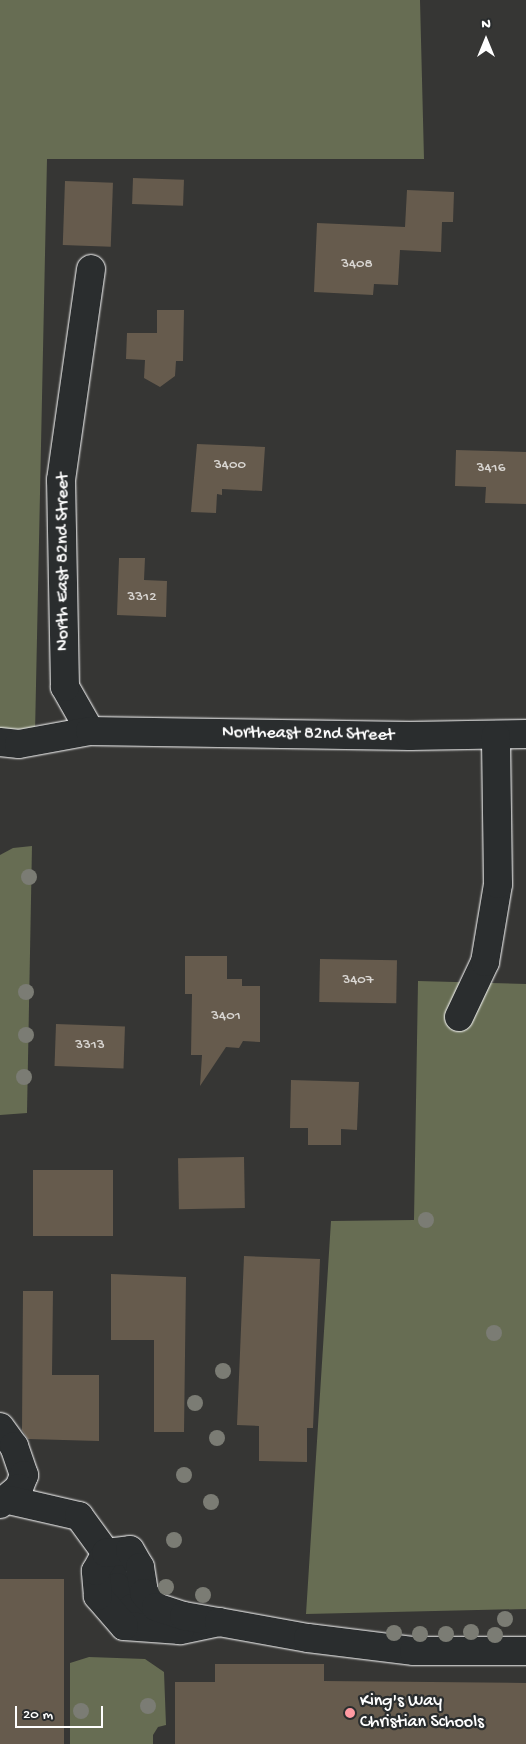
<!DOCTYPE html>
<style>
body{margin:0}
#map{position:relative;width:526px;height:1744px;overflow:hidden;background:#363634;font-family:"Gochi Hand",sans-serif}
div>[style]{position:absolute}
.green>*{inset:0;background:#676d53}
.building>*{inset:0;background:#665b4d;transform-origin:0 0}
.roads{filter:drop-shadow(0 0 1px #fff) drop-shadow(0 0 1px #fff)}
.minor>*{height:28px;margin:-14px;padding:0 14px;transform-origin:14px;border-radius:14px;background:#2a2d2e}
.trees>*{width:16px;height:16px;margin:-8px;border-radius:50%;background:#7b7c74}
.dots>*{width:14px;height:14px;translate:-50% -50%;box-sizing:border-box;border:2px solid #2a2d2e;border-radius:50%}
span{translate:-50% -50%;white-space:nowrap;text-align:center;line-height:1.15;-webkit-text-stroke:4.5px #2a2d2e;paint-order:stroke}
.number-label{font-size:15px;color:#d9d6d2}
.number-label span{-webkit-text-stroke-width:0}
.street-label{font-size:18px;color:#fff}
.poi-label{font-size:18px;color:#fff}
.left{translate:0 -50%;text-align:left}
.north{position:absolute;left:461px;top:15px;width:50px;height:50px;-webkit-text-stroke:4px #2a2d2e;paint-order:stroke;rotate:0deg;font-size:14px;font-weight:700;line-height:20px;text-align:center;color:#fff}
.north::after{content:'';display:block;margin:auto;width:18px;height:22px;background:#fff;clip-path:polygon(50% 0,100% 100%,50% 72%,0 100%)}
.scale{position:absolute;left:15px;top:1706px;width:88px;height:22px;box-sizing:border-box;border:2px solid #fff;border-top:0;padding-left:6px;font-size:15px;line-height:18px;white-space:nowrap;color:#fff;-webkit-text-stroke:4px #2a2d2e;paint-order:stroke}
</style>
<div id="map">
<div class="green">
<i style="clip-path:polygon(0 0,420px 0,424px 159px,47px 159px,35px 733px,0 738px)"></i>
<i style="clip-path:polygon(32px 846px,27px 1113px,0 1115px,0 855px,13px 848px)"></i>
<i style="clip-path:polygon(418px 981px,526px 984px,526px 1609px,306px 1614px,331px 1221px,414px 1220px)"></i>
<i style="clip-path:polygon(89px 1657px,145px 1659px,164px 1672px,166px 1725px,158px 1727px,153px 1735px,153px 1744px,70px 1744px,70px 1663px)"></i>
</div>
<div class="building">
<i style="left:133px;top:178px;width:51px;height:26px;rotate:2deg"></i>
<i style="left:65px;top:181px;width:48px;height:64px;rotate:2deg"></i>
<i style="clip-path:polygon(407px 190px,454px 192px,453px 222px,442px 222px,441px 252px,400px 250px,398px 285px,374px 284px,373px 295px,314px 292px,317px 223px,405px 227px)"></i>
<i style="clip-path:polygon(157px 310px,184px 310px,183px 361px,176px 361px,175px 376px,160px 387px,144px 378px,145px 360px,126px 359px,127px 333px,157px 333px)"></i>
<i style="clip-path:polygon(197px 444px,265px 447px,262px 491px,222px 489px,222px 495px,217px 494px,216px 513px,191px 512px)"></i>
<i style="clip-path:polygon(456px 450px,526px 452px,526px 504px,485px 503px,486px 487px,455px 486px)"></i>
<i style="clip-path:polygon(119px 558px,145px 558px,144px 580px,167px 581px,166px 617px,117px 615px)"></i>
<i style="clip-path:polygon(185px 956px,227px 956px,227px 979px,242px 979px,242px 986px,260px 986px,260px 1042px,243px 1041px,239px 1048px,226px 1047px,200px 1086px,202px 1055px,191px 1055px,192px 994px,185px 994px)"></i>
<i style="left:320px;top:959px;width:77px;height:43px;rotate:1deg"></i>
<i style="left:56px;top:1024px;width:69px;height:42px;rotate:2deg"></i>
<i style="clip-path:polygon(291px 1080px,359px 1082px,357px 1130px,341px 1129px,341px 1145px,308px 1145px,308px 1128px,290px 1128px)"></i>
<i style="left:244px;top:1157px;width:51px;height:66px;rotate:89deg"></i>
<i style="left:33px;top:1170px;width:80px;height:66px"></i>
<i style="clip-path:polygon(244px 1256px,320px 1259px,313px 1428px,307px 1428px,307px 1462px,259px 1461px,259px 1426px,237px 1425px)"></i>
<i style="clip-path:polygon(111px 1274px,186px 1277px,184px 1432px,154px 1432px,154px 1340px,111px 1340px)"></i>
<i style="clip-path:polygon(23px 1291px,53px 1291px,52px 1375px,99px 1375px,99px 1441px,28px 1439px,22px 1430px)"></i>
<i style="left:0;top:1579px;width:64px;height:165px"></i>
<i style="clip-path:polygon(215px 1664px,324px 1664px,324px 1681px,526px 1683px,526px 1744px,175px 1744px,175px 1682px,215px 1682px)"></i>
</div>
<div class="roads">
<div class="minor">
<i style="left:90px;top:731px;width:51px;rotate:-119.6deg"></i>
<i style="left:65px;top:687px;width:207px;rotate:-91.1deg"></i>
<i style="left:61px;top:480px;width:213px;rotate:-81.9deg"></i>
<i style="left:0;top:742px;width:19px;rotate:6deg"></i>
<i style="left:19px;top:744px;width:72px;rotate:-10.4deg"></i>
<i style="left:90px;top:731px;width:320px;rotate:0.9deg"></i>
<i style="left:410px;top:736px;width:116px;rotate:-1deg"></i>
<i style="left:459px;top:1017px;width:61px;rotate:-64.7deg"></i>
<i style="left:485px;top:962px;width:79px;rotate:-80.5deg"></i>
<i style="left:498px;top:884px;width:149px;rotate:-90.8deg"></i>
<i style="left:0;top:1427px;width:24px;rotate:54deg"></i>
<i style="left:14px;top:1446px;width:31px;rotate:71deg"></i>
<i style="left:24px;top:1475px;width:14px;rotate:111deg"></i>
<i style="left:19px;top:1488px;width:25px;rotate:140deg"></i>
<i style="left:9px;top:1500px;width:72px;rotate:12.9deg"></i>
<i style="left:79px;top:1516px;width:46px;rotate:53.9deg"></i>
<i style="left:106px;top:1553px;width:36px;rotate:72deg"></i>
<i style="left:117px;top:1587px;width:26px;rotate:54deg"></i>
<i style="left:132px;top:1608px;width:27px;rotate:17deg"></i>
<i style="left:219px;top:1622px;width:40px;rotate:168deg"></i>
<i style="left:180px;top:1630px;width:56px;rotate:-175.9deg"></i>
<i style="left:124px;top:1626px;width:40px;rotate:-131deg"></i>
<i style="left:98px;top:1596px;width:25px;rotate:-95deg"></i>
<i style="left:96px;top:1571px;width:21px;rotate:-61deg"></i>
<i style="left:106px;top:1553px;width:24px;rotate:-7deg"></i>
<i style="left:130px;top:1550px;width:20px;rotate:60deg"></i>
<i style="left:140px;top:1567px;width:26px;rotate:81deg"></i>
<i style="left:144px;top:1593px;width:18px;rotate:49deg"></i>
<i style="left:156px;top:1607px;width:29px;rotate:18deg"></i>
<i style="left:184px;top:1616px;width:36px;rotate:10deg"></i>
<i style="left:219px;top:1622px;width:90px;rotate:10.2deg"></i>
<i style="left:308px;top:1638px;width:107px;rotate:7deg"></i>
<i style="left:414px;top:1651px;width:112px"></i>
</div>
</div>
<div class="trees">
<i style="left:29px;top:877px"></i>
<i style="left:26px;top:992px"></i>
<i style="left:26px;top:1035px"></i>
<i style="left:24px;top:1077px"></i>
<i style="left:426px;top:1220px"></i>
<i style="left:494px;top:1333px"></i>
<i style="left:223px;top:1371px"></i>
<i style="left:195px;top:1403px"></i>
<i style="left:217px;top:1438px"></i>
<i style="left:184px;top:1475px"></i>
<i style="left:211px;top:1502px"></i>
<i style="left:174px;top:1540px"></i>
<i style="left:166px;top:1587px"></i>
<i style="left:203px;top:1595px"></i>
<i style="left:505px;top:1619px"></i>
<i style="left:471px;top:1632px"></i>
<i style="left:394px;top:1633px"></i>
<i style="left:420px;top:1634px"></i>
<i style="left:446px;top:1634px"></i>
<i style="left:495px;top:1635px"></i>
<i style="left:148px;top:1706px"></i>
<i style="left:81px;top:1711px"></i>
</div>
<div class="dots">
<i style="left:350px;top:1713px;background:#ff9aa2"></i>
</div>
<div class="number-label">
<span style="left:357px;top:265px">3408</span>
<span style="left:230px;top:466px">3400</span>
<span style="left:491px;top:469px">3416</span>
<span style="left:142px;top:598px">3312</span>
<span style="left:358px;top:981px">3407</span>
<span style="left:226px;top:1017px">3401</span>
<span style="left:90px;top:1046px">3313</span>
</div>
<div class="street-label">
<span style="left:64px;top:562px;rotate:-90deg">North East 82nd Street</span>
<span style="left:308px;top:735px;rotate:1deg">Northeast 82nd Street</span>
</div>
<div class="poi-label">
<span class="left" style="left:360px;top:1713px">King's Way<br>Christian Schools</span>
</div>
<div class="north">N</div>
<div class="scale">20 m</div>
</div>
